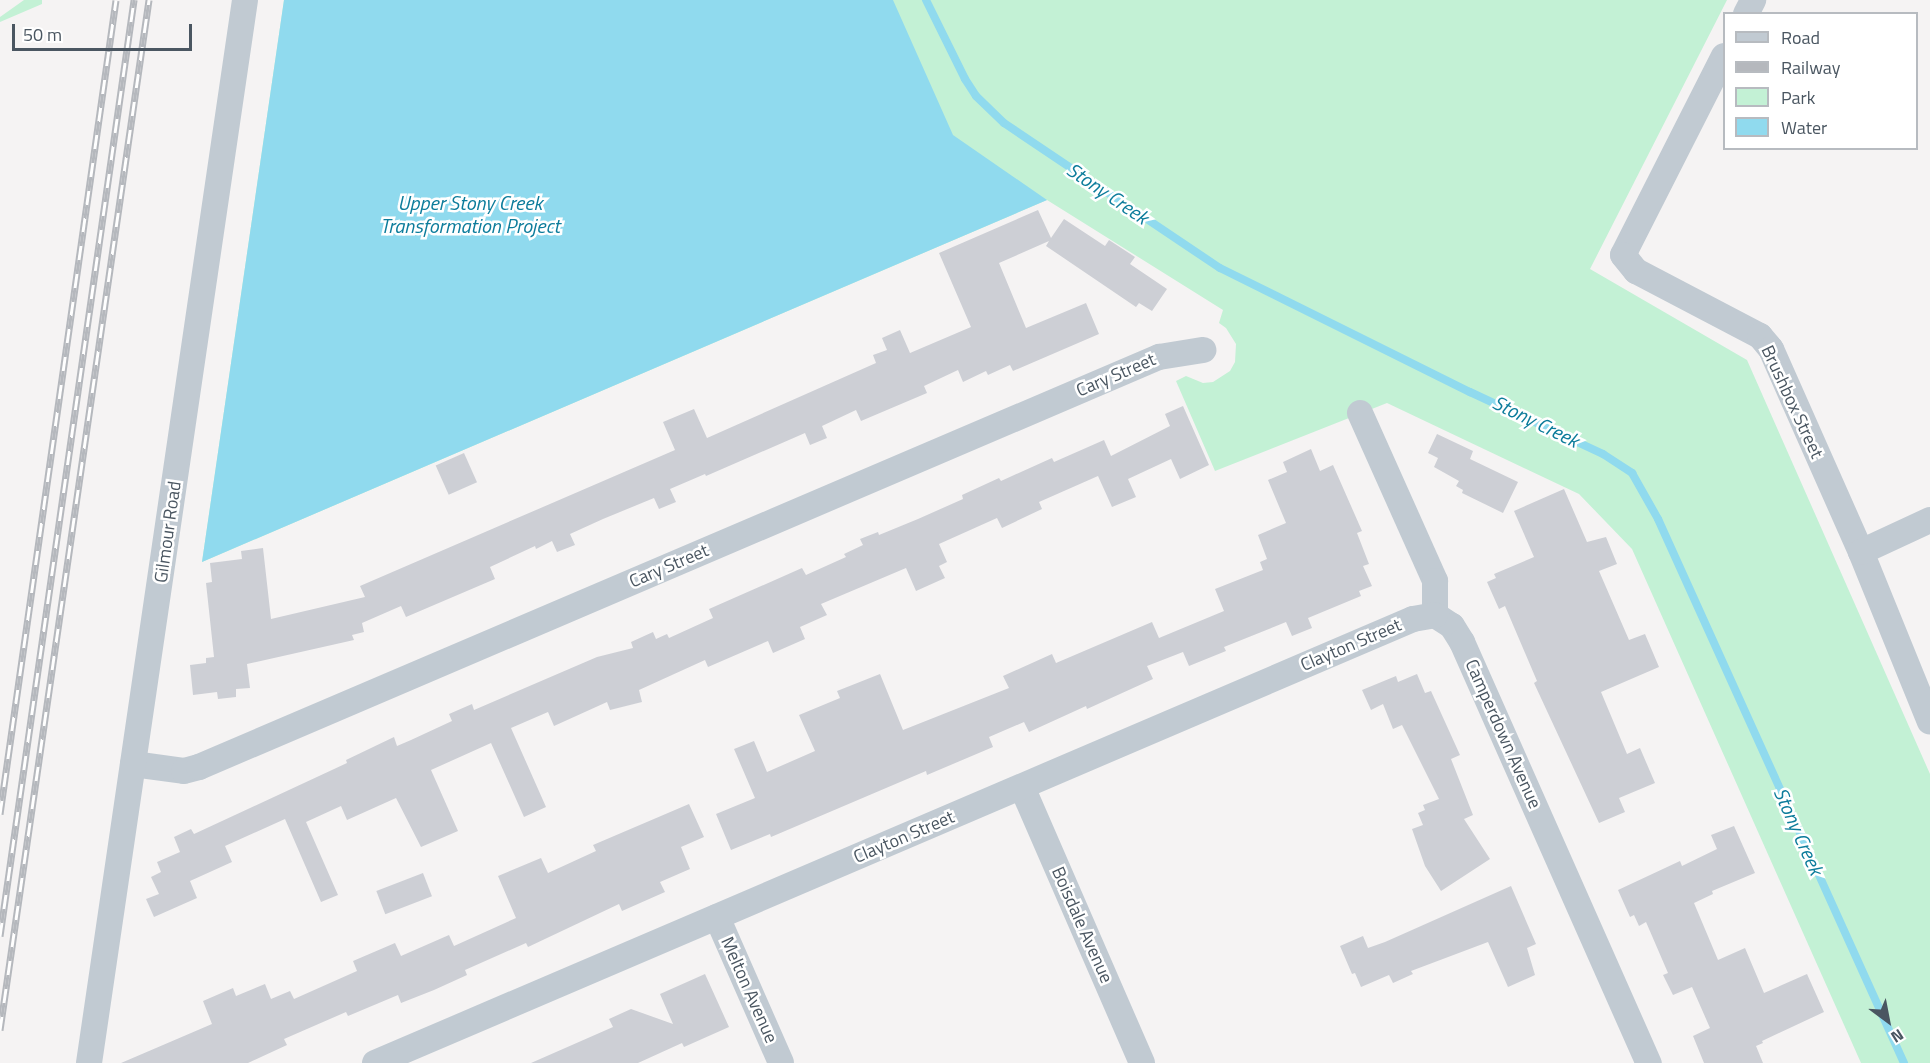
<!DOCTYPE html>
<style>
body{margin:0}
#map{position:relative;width:1930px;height:1063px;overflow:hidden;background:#f5f3f3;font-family:"Titillium Web",sans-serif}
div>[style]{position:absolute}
.green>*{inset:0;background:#c3f1d5}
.water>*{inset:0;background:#90daee}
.stream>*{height:8px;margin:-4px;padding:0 4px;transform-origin:4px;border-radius:4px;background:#90daee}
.building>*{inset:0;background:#cdcfd5;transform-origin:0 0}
.minor>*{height:26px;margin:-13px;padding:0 13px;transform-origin:13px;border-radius:13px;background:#c1cad2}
.rail>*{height:7px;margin-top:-3.5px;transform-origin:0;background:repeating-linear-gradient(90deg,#fff 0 14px,#b5b8bd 0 28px);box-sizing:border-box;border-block:2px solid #b5b8bd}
span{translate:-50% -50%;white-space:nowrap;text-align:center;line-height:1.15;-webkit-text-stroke:5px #fff;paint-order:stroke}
.street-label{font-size:18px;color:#4a5661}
.water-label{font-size:20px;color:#0c7c9b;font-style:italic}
.legend{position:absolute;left:1723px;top:12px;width:195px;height:138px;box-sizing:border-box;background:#fff;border:2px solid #b7bbc0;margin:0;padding:8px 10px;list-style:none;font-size:18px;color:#4a5661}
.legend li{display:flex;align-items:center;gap:12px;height:30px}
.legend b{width:30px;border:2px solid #b7bbc0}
.north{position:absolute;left:1858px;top:991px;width:60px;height:60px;-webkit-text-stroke:4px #fff;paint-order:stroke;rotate:148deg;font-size:16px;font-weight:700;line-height:24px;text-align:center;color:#4a5661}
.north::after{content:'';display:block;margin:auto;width:21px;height:27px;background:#4a5661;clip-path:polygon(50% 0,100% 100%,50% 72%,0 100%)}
.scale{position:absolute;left:12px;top:24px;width:180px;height:27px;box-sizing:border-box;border:3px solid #4a5661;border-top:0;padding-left:8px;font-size:18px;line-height:21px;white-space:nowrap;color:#4a5661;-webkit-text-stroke:4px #fff;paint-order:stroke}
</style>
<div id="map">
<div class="green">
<i style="clip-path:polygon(24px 0,42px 0,42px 4px,0 22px,0 17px)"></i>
<i style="clip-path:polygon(284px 0,1727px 0,1590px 269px,1747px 360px,1930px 774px,1930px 1063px,1861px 1063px,1632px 549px,1579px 494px,1387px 403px,1215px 471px,1176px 381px,1186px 376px,1203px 383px,1213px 382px,1230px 371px,1235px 362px,1236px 344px,1226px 328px,1219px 323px,1223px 310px,1047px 200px,202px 562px)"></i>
</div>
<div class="water">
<i style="clip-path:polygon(284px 0,893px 0,953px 135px,1047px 200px,202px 562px)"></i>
</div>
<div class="stream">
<i style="left:926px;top:0;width:88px;rotate:63.7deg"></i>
<i style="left:965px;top:79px;width:20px;rotate:57deg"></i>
<i style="left:976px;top:96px;width:39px;rotate:44deg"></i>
<i style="left:1004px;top:123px;width:260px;rotate:33.9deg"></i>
<i style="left:1220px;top:268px;width:279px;rotate:26.4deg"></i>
<i style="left:1470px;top:392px;width:147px;rotate:25deg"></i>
<i style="left:1603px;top:454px;width:35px;rotate:33deg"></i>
<i style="left:1632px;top:473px;width:53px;rotate:60.5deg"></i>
<i style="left:1658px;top:519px;width:597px;rotate:65.67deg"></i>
</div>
<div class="building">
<i style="clip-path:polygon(1038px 210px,1051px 238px,1064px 219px,1105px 246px,1109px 240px,1135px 257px,1130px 264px,1167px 289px,1152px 311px,1139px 303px,1136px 307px,1046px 246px,1049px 241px,999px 263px,1026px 328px,1086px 303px,1099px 334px,1013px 371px,1010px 365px,988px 375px,986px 371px,963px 382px,958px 370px,924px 386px,927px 393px,861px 421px,856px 410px,822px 426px,827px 438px,810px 445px,805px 433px,706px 476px,705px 474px,670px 489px,676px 502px,659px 509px,654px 498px,603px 519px,570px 534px,575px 545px,557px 552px,552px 541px,536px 549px,535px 546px,490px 567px,495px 579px,406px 617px,401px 606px,362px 623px,364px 632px,352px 635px,354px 640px,247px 664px,250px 688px,236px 689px,236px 697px,218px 699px,217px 692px,193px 695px,190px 665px,206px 663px,206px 658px,214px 657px,206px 583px,212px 582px,210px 563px,242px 559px,241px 551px,263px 548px,271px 619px,365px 597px,360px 586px,675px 450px,663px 422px,694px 409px,707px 438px,876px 363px,873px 355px,887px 350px,882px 338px,900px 330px,910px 353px,971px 327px,939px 253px)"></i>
<i style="clip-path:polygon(1183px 406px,1209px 465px,1180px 479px,1171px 459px,1128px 479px,1136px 497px,1112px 507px,1098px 476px,1039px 502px,1042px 509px,1002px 528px,997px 518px,939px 544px,947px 562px,939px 566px,945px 578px,916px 591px,906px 568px,821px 604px,827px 615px,800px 627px,805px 639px,773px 653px,768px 641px,708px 667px,705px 660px,639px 690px,642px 702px,610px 710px,607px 702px,554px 726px,548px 712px,511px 728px,546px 807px,524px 817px,491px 743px,431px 770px,458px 831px,421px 847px,396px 798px,347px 820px,341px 806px,306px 822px,338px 895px,321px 902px,285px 819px,225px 846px,232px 862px,190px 881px,197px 898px,154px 917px,146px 899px,159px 894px,151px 877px,161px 872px,157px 862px,180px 852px,174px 837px,191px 829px,194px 834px,235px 815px,347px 763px,346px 760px,394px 737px,397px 746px,411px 740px,452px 721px,449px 714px,472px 704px,474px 710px,597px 657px,633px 648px,631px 642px,653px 632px,656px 639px,667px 634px,669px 638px,713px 618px,709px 609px,802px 568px,806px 575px,846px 557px,844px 554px,863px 545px,860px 539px,878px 532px,879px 535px,918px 519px,963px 499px,962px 495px,999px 478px,1001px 481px,1052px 458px,1054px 462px,1104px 440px,1111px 456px,1170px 426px,1165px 414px)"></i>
<i style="clip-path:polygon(1437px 434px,1473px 451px,1470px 459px,1518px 482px,1503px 513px,1462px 493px,1463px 490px,1456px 486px,1459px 481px,1434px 467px,1438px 458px,1428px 453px)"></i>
<i style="clip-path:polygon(1311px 449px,1320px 471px,1333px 465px,1362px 531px,1357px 533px,1369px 564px,1363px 566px,1372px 586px,1359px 591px,1361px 596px,1308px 618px,1312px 628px,1292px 636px,1286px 622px,1224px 647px,1226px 651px,1189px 666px,1183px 652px,1147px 666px,1153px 679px,1087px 709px,1086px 706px,1029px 732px,1024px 722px,989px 737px,993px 747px,927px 775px,926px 771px,771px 837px,770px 834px,731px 850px,716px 814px,755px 798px,734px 749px,754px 741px,767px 772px,815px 751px,799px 715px,840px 698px,837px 691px,880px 674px,903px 730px,1009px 688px,1003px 676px,1052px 654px,1056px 663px,1152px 622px,1159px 638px,1224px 611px,1215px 589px,1263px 570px,1260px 562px,1267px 559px,1258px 535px,1286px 523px,1268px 480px,1287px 472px,1283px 462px)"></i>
<i style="left:464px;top:453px;width:32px;height:31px;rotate:66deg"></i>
<i style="clip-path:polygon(1564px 489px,1587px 542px,1606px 537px,1617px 564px,1599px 571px,1629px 640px,1645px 634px,1659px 667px,1601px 692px,1627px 754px,1640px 748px,1655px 783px,1619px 798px,1625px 812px,1599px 823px,1534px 683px,1537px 681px,1505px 606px,1499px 609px,1487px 582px,1496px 578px,1494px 574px,1534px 557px,1514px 511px)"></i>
<i style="clip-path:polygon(1417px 674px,1425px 693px,1431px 691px,1460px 755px,1451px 759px,1473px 815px,1464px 819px,1490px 859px,1441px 891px,1425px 866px,1412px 829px,1423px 825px,1418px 813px,1425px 810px,1423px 805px,1439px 799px,1402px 725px,1393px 729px,1383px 704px,1371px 710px,1362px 690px,1396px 676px,1398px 682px)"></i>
<i style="clip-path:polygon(689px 804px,704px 837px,681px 847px,690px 869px,660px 882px,665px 892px,622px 911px,619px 904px,528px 947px,526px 943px,465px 970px,467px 975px,434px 990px,401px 1003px,398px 995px,348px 1016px,346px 1012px,284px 1039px,287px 1045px,248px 1063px,121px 1063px,212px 1024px,203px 1001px,233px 988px,236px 996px,265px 984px,271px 999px,290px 991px,294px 999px,357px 971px,353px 961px,395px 943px,401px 956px,449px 935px,454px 946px,516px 918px,498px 876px,541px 858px,548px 873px,596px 851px,593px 845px)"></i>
<i style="clip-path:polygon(1734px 826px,1755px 873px,1712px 891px,1713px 894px,1694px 903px,1718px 960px,1745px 948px,1764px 993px,1807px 974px,1824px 1012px,1762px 1041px,1763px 1043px,1756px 1046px,1763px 1063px,1704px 1063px,1693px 1036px,1710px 1028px,1692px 987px,1673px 995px,1663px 975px,1668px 973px,1646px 922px,1639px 926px,1634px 915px,1630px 917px,1618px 890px,1680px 861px,1682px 866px,1717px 849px,1711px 835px)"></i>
<i style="left:423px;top:873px;width:25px;height:50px;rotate:69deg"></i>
<i style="clip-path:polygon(1511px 886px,1536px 944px,1527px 948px,1535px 975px,1508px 987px,1488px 942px,1411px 971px,1413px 974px,1393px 983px,1389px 975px,1361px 987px,1355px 973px,1352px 974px,1340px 946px,1363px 936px,1368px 948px,1385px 942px)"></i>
<i style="clip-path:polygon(705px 974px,729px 1027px,684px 1047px,682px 1043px,638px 1063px,531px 1063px,613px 1027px,609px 1019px,631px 1009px,673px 1024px,660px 994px)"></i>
</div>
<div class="minor">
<i style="left:1746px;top:14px;width:16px;rotate:-63deg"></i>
<i style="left:1724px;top:56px;width:223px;rotate:116.9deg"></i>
<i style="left:1623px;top:255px;width:21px;rotate:51deg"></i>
<i style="left:1636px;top:271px;width:140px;rotate:27.7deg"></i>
<i style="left:1760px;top:336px;width:17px;rotate:50deg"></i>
<i style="left:1771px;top:349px;width:222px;rotate:66.1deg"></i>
<i style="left:1861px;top:552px;width:183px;rotate:67.9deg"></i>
<i style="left:1360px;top:413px;width:184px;rotate:65.9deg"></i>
<i style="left:1435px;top:581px;width:34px;rotate:90deg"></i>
<i style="left:1435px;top:615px;width:20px;rotate:33deg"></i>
<i style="left:1452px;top:626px;width:19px;rotate:58deg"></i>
<i style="left:1462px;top:642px;width:461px;rotate:66.1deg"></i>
<i style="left:1861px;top:552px;width:76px;rotate:-24.9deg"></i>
<i style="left:133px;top:764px;width:51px;rotate:7.8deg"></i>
<i style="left:184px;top:771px;width:16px;rotate:-15deg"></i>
<i style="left:199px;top:767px;width:1044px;rotate:-23.13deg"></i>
<i style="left:1159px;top:357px;width:45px;rotate:-9deg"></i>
<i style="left:1022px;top:787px;width:301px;rotate:66.5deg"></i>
<i style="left:717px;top:917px;width:159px;rotate:66.3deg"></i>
<i style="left:89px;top:1063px;width:1074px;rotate:-81.65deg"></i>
<i style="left:375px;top:1063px;width:1129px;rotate:-23.16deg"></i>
<i style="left:1413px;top:619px;width:22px;rotate:-10deg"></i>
</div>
<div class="rail">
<i style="left:0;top:814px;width:822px;rotate:-81.89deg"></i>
<i style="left:0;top:936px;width:946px;rotate:-81.85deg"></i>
<i style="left:0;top:1030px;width:1041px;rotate:-81.77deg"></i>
</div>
<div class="street-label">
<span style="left:1116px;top:375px;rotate:-23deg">Cary Street</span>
<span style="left:1792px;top:402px;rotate:65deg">Brushbox Street</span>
<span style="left:168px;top:532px;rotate:-82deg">Gilmour Road</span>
<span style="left:669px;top:566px;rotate:-23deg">Cary Street</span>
<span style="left:1351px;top:645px;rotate:-23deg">Clayton Street</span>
<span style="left:1503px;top:734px;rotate:66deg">Camperdown Avenue</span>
<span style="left:904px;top:837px;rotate:-23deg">Clayton Street</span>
<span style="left:1082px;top:925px;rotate:66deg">Boisdale Avenue</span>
<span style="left:749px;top:990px;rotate:66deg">Melton Avenue</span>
</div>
<div class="water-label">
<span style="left:1108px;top:193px;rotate:34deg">Stony Creek</span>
<span style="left:470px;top:214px">Upper Stony Creek<br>Transformation Project</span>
<span style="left:1536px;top:421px;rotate:26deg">Stony Creek</span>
<span style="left:1799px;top:831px;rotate:66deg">Stony Creek</span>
</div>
<ul class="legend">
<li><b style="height:8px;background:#c1cad2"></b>Road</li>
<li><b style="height:8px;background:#b5b8bd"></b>Railway</li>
<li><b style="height:16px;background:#c3f1d5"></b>Park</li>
<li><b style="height:16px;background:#90daee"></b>Water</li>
</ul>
<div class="north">N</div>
<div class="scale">50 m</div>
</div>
